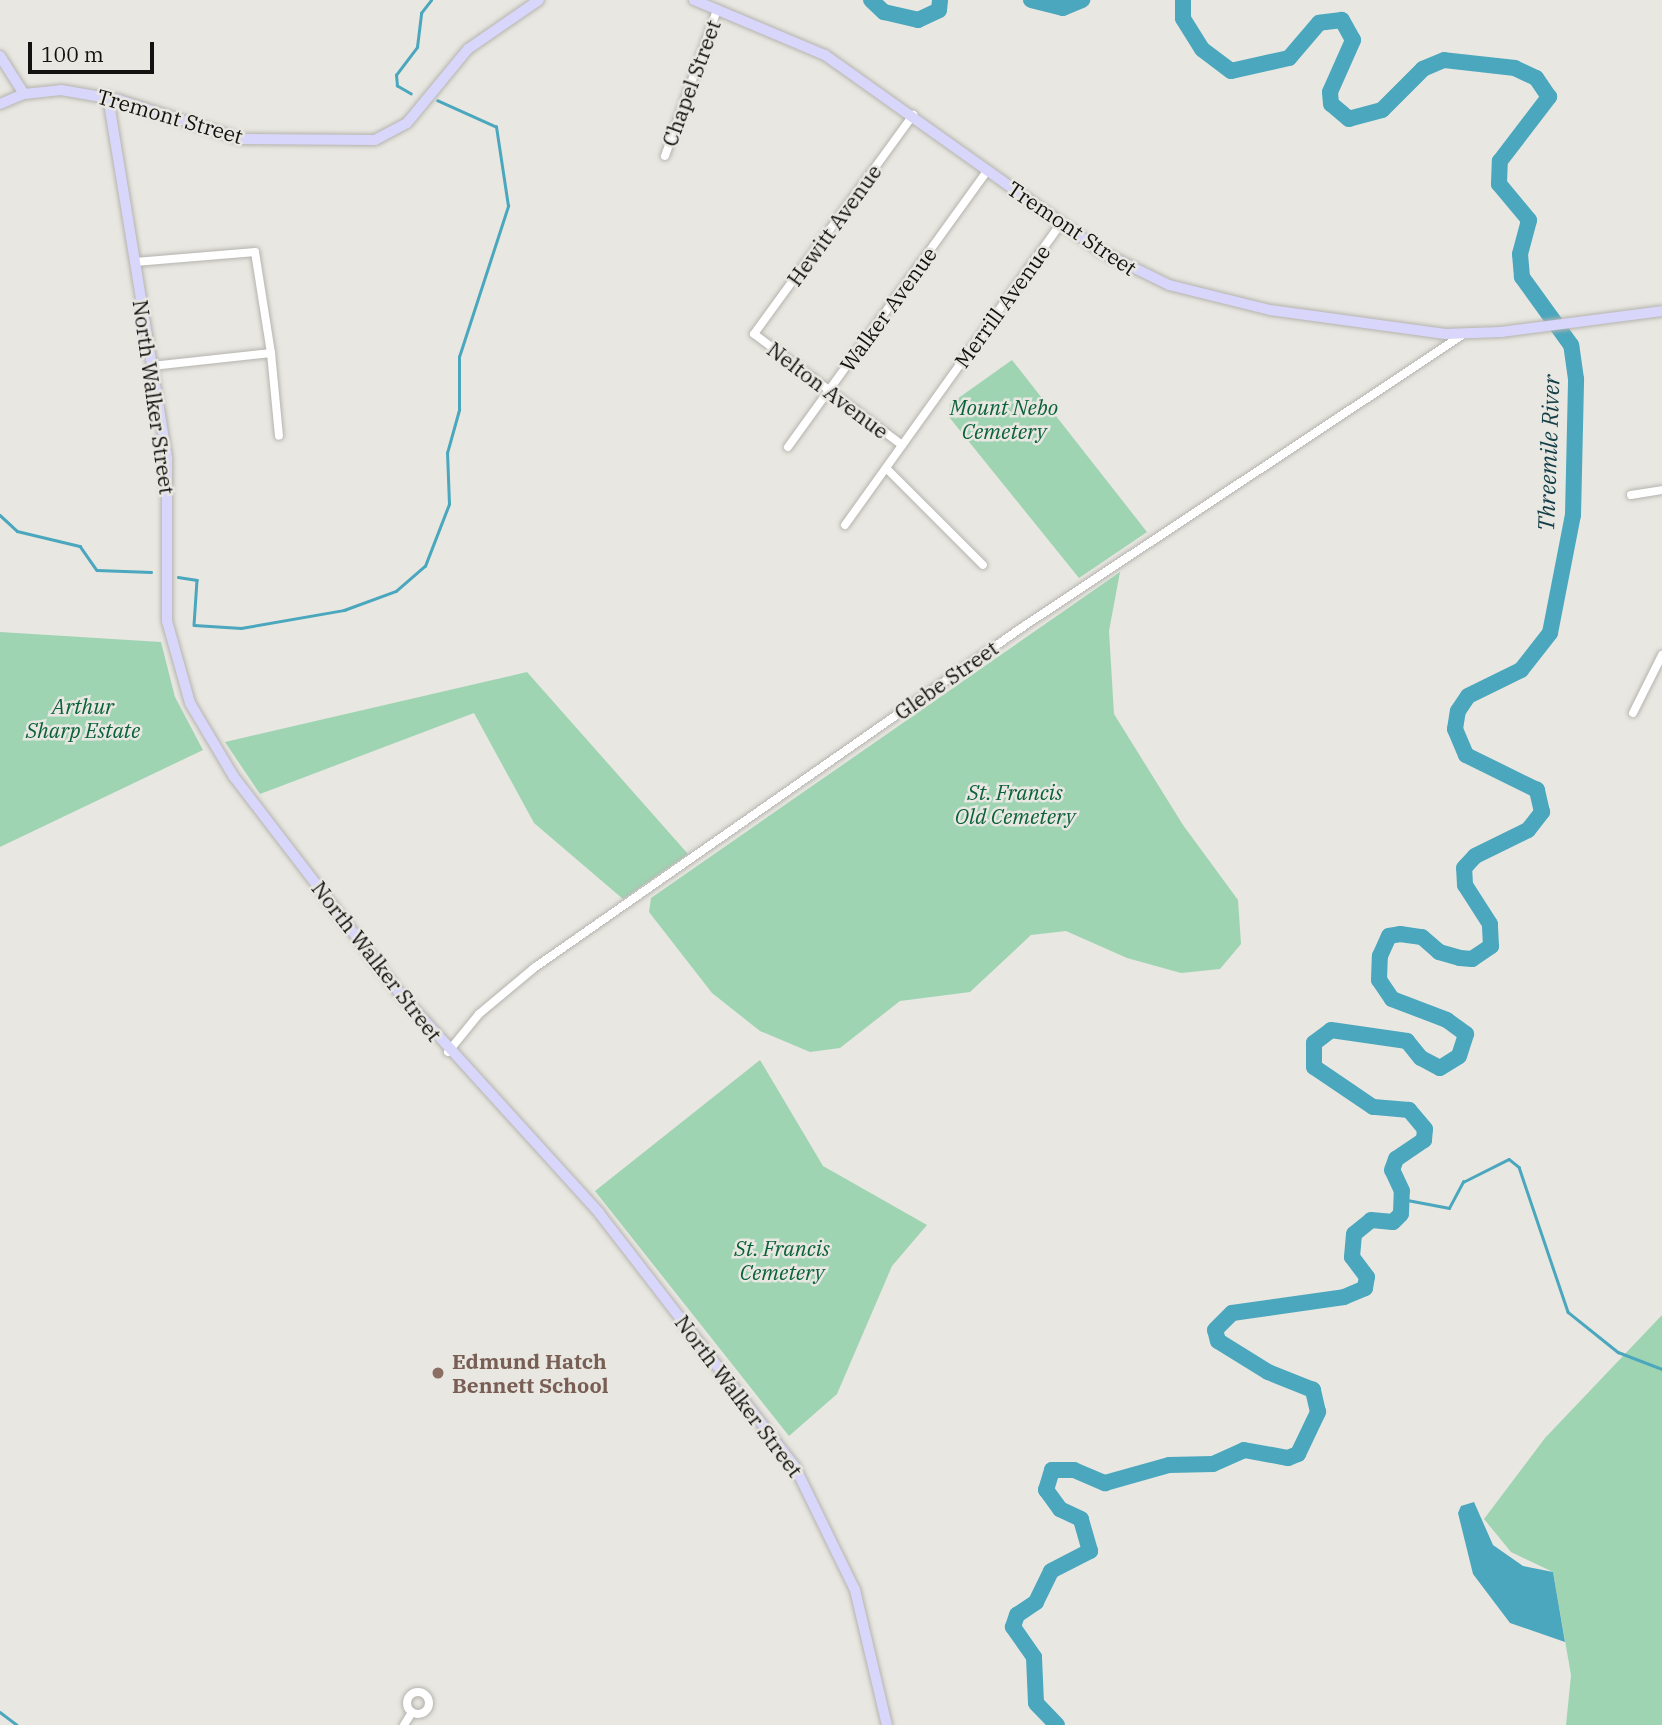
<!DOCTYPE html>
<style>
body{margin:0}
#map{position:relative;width:1662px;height:1725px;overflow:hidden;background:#e8e7e1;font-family:"IBM Plex Serif",serif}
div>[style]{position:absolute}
.green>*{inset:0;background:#9fd4b3}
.water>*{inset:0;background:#4aa7bd}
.stream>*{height:2.5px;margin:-1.25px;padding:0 1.25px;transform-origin:1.25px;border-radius:1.25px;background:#4aa7bd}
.river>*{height:16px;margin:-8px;padding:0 8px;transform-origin:8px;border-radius:8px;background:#4aa7bd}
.roads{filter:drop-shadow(0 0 2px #b5b3ae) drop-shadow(0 0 2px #b5b3ae)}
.street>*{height:8px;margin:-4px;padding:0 4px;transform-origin:4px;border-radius:4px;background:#fff}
.street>.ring{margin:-4px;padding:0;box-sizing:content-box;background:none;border:8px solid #fff;border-radius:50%}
.secondary>*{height:10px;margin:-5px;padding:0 5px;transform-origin:5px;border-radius:5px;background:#d8d7fb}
.dots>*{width:19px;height:19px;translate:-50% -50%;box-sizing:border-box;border:4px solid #e8e7e1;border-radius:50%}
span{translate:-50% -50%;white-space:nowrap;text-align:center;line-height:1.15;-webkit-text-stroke:5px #e8e7e1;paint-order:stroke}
.street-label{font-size:21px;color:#131210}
.park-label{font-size:21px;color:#0a613b;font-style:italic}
.education-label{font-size:21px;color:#785e54;font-weight:700}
.left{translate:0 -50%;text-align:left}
.water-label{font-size:23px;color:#133e48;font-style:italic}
.scale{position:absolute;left:28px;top:42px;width:126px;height:32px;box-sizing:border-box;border:4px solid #131210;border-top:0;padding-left:9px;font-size:21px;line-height:24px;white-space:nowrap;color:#131210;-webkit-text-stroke:5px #e8e7e1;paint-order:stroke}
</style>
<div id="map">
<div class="green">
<i style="clip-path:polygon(1012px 360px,1147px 532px,1079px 578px,949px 417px,950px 404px)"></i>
<i style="clip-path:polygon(1120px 572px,1109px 631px,1114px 714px,1183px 825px,1238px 900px,1241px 944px,1220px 969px,1181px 973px,1127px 958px,1066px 931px,1031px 935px,970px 992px,900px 1001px,840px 1048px,810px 1052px,760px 1031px,712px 993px,649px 912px,651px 898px)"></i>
<i style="clip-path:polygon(0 632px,161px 642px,175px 697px,203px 750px,0 847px)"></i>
<i style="clip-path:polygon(527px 672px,688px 854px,623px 899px,534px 823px,474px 713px,260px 794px,225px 742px)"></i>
<i style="clip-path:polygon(760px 1060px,823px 1166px,927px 1225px,892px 1266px,837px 1394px,789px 1436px,595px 1191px)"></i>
<i style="clip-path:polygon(1662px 1315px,1662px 1725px,1566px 1725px,1571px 1675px,1553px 1572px,1511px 1552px,1484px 1519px,1545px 1438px)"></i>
</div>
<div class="water">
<i style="clip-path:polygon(1474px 1502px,1493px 1545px,1523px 1566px,1553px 1572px,1565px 1642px,1510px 1623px,1473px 1574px,1458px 1513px,1461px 1506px)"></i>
</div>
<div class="stream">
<i style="left:411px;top:94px;width:16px;rotate:-150deg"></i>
<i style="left:397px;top:86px;width:11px;rotate:-95deg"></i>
<i style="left:396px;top:75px;width:35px;rotate:-53deg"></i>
<i style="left:417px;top:47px;width:34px;rotate:-83deg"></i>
<i style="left:421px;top:13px;width:16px;rotate:-52deg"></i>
<i style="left:0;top:515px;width:23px;rotate:43deg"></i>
<i style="left:17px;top:531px;width:65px;rotate:13.4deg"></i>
<i style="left:80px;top:546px;width:29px;rotate:55deg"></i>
<i style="left:97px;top:570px;width:54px;rotate:2.1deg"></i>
<i style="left:178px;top:577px;width:19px;rotate:9deg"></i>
<i style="left:197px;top:580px;width:45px;rotate:93.8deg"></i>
<i style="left:194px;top:625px;width:47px;rotate:3.7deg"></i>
<i style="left:241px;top:628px;width:105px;rotate:-9.9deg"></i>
<i style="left:344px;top:610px;width:55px;rotate:-20.1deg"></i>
<i style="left:396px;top:591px;width:38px;rotate:-41deg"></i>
<i style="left:425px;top:566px;width:66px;rotate:-68.8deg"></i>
<i style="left:449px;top:504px;width:51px;rotate:-92.2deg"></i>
<i style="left:447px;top:453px;width:45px;rotate:-74.4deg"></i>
<i style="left:459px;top:410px;width:53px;rotate:-90deg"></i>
<i style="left:459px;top:357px;width:159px;rotate:-72deg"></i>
<i style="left:508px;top:206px;width:80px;rotate:-98.6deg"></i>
<i style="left:496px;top:127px;width:64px;rotate:-155.9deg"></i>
<i style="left:1402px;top:1199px;width:48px;rotate:10.8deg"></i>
<i style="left:1449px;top:1208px;width:30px;rotate:-62deg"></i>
<i style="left:1463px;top:1182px;width:51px;rotate:-26.6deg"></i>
<i style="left:1509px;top:1159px;width:13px;rotate:39deg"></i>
<i style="left:1519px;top:1167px;width:153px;rotate:71.3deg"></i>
<i style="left:1568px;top:1312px;width:64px;rotate:38.7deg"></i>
<i style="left:1618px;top:1352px;width:47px;rotate:21.1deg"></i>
<i style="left:0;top:1712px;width:21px;rotate:37deg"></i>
</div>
<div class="river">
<i style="left:871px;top:0;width:18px;rotate:43deg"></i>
<i style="left:884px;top:12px;width:35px;rotate:13deg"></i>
<i style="left:918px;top:20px;width:23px;rotate:-25deg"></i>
<i style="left:939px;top:10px;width:10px;rotate:-84deg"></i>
<i style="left:1031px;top:0;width:33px;rotate:14deg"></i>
<i style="left:1063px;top:8px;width:21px;rotate:-23deg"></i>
<i style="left:1057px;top:1725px;width:30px;rotate:-134deg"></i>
<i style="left:1036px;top:1703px;width:46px;rotate:-92.5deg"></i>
<i style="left:1034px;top:1657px;width:37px;rotate:-125deg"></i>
<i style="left:1013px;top:1627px;width:13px;rotate:-72deg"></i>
<i style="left:1017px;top:1615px;width:23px;rotate:-34deg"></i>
<i style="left:1036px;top:1602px;width:34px;rotate:-64deg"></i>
<i style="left:1051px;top:1571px;width:44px;rotate:-27.1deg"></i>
<i style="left:1090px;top:1551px;width:33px;rotate:-106deg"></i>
<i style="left:1081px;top:1519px;width:23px;rotate:-155deg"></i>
<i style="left:1060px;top:1509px;width:24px;rotate:-126deg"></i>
<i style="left:1046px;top:1490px;width:21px;rotate:-73deg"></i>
<i style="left:1052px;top:1470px;width:22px"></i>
<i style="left:1074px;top:1470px;width:34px;rotate:23deg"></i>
<i style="left:1105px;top:1483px;width:66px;rotate:-15.7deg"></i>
<i style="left:1169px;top:1465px;width:44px;rotate:-1.3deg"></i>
<i style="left:1213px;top:1464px;width:34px;rotate:-24deg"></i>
<i style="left:1244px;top:1450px;width:45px;rotate:10.3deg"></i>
<i style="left:1288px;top:1458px;width:11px;rotate:-22deg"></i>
<i style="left:1298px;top:1454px;width:47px;rotate:-64.5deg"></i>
<i style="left:1318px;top:1412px;width:23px;rotate:-103deg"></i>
<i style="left:1313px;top:1390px;width:48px;rotate:-158.2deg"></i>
<i style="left:1268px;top:1372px;width:59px;rotate:-148.2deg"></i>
<i style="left:1218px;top:1341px;width:11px;rotate:-105deg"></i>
<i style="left:1215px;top:1330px;width:24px;rotate:-45deg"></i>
<i style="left:1232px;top:1313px;width:113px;rotate:-8.1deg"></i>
<i style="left:1344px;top:1297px;width:23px;rotate:-23deg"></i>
<i style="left:1365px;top:1288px;width:11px;rotate:-80deg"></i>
<i style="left:1367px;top:1277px;width:25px;rotate:-127deg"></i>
<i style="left:1352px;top:1257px;width:23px;rotate:-85deg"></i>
<i style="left:1354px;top:1234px;width:22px;rotate:-39deg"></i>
<i style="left:1371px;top:1220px;width:22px;rotate:5deg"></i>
<i style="left:1393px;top:1222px;width:11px;rotate:-45deg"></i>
<i style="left:1401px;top:1214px;width:23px;rotate:-88deg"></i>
<i style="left:1402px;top:1191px;width:23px;rotate:-115deg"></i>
<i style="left:1392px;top:1170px;width:12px;rotate:-70deg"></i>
<i style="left:1396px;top:1159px;width:34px;rotate:-34deg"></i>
<i style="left:1424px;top:1140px;width:11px;rotate:-85deg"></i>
<i style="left:1425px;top:1129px;width:25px;rotate:-130deg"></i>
<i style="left:1409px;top:1110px;width:36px;rotate:-175deg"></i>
<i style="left:1373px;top:1107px;width:71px;rotate:-145.9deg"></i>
<i style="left:1314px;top:1067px;width:24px;rotate:-90deg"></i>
<i style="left:1314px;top:1043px;width:21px;rotate:-37deg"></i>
<i style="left:1331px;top:1030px;width:77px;rotate:8.2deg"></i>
<i style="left:1407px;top:1041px;width:22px;rotate:51deg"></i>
<i style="left:1421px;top:1058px;width:21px;rotate:28deg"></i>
<i style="left:1440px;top:1068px;width:22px;rotate:-32deg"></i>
<i style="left:1459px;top:1056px;width:23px;rotate:-72deg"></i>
<i style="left:1466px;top:1034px;width:24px;rotate:-144deg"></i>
<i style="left:1447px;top:1020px;width:59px;rotate:-159.1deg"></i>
<i style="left:1392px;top:999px;width:23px;rotate:-124deg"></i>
<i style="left:1379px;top:980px;width:24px;rotate:-88deg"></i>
<i style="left:1380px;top:956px;width:22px;rotate:-66deg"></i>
<i style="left:1389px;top:936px;width:11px;rotate:-10deg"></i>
<i style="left:1400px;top:934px;width:22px;rotate:8deg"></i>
<i style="left:1422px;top:937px;width:23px;rotate:41deg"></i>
<i style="left:1439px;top:952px;width:22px;rotate:16deg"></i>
<i style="left:1460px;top:958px;width:12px;rotate:5deg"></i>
<i style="left:1472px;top:959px;width:23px;rotate:-34deg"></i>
<i style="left:1491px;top:946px;width:22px;rotate:-93deg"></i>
<i style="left:1490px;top:924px;width:46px;rotate:-122.7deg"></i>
<i style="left:1465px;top:885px;width:17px;rotate:-93deg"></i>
<i style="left:1464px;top:868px;width:16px;rotate:-47deg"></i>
<i style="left:1475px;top:856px;width:59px;rotate:-26.1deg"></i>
<i style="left:1528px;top:830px;width:23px;rotate:-52deg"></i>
<i style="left:1542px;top:812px;width:23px;rotate:-103deg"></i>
<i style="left:1537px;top:790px;width:79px;rotate:-153.8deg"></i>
<i style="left:1466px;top:755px;width:28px;rotate:-113deg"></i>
<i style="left:1455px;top:729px;width:18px;rotate:-81deg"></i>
<i style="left:1458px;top:711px;width:18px;rotate:-56deg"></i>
<i style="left:1468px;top:696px;width:59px;rotate:-26.1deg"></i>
<i style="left:1521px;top:670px;width:47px;rotate:-51.9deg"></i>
<i style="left:1550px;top:633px;width:120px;rotate:-79deg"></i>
<i style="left:1573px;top:515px;width:136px;rotate:-88.7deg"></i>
<i style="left:1576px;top:379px;width:34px;rotate:-98deg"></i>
<i style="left:1571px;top:345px;width:84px;rotate:-125.8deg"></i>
<i style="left:1522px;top:277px;width:23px;rotate:-95deg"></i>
<i style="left:1520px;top:254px;width:35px;rotate:-75deg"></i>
<i style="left:1529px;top:220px;width:47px;rotate:-129.8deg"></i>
<i style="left:1499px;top:184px;width:23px;rotate:-88deg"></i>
<i style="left:1500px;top:161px;width:81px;rotate:-52.6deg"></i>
<i style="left:1549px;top:97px;width:23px;rotate:-124deg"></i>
<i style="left:1536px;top:78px;width:23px;rotate:-155deg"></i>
<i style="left:1515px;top:68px;width:71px;rotate:-173.6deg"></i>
<i style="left:1444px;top:60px;width:23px;rotate:157deg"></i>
<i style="left:1423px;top:69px;width:58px;rotate:135deg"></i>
<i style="left:1382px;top:110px;width:34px;rotate:165deg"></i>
<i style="left:1349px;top:119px;width:23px;rotate:-140deg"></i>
<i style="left:1331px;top:104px;width:12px;rotate:-95deg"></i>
<i style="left:1330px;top:92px;width:57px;rotate:-66.1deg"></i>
<i style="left:1353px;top:40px;width:23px;rotate:-119deg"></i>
<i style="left:1342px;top:20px;width:23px;rotate:173deg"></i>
<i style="left:1319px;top:23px;width:46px;rotate:130.6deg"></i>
<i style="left:1289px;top:58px;width:59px;rotate:167.4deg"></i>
<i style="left:1231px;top:71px;width:36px;rotate:-143deg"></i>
<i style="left:1202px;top:49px;width:36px;rotate:-122deg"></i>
<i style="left:1183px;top:18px;width:18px;rotate:-90deg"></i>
</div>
<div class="roads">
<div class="street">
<i style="left:665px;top:156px;width:155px;rotate:-70.4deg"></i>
<i style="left:136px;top:262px;width:119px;rotate:-4.8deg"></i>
<i style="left:255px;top:252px;width:102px;rotate:81deg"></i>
<i style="left:271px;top:353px;width:120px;rotate:173.8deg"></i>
<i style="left:271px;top:353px;width:83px;rotate:84.5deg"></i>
<i style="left:902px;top:445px;width:185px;rotate:-143.1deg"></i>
<i style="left:754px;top:334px;width:271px;rotate:-54deg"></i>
<i style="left:788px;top:447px;width:340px;rotate:-54.2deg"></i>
<i style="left:886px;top:468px;width:137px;rotate:45deg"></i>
<i style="left:1631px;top:495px;width:31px;rotate:-9deg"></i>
<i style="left:845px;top:525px;width:371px;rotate:-54.4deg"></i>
<i style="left:1633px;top:713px;width:65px;rotate:-63.4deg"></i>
<i style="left:448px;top:1052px;width:49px;rotate:-50.8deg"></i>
<i style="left:479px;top:1014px;width:72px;rotate:-39.9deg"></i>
<i style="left:534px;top:968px;width:598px;rotate:-34.91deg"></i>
<i style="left:1024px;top:626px;width:528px;rotate:-33.57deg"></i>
<i class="ring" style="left:407px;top:1692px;width:14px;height:14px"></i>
<i style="left:404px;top:1725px;width:15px;rotate:-58deg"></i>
</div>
<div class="secondary">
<i style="left:694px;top:0;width:142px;rotate:22.8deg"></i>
<i style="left:825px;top:55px;width:340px;rotate:35.4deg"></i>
<i style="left:1102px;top:252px;width:75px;rotate:26.2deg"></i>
<i style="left:1169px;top:285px;width:104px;rotate:13.9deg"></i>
<i style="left:1270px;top:310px;width:177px;rotate:7.8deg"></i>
<i style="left:1445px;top:334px;width:56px;rotate:-2deg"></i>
<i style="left:1501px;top:332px;width:162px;rotate:-7.4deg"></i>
<i style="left:0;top:56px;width:45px;rotate:57.7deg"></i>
<i style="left:108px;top:97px;width:366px;rotate:80.7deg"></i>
<i style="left:167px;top:458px;width:163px;rotate:90deg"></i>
<i style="left:167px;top:621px;width:85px;rotate:74.3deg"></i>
<i style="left:190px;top:703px;width:86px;rotate:59.3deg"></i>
<i style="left:234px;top:777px;width:270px;rotate:52.5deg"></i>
<i style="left:398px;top:991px;width:299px;rotate:47.8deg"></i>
<i style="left:599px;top:1213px;width:321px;rotate:52.3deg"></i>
<i style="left:795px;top:1467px;width:137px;rotate:64deg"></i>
<i style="left:855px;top:1590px;width:139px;rotate:76.7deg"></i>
<i style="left:0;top:104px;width:26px;rotate:-23deg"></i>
<i style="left:24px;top:94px;width:37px;rotate:-6deg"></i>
<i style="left:61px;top:90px;width:59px;rotate:9.8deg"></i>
<i style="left:119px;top:100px;width:128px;rotate:17.7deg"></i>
<i style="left:241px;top:139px;width:134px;rotate:0.4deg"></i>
<i style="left:375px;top:140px;width:36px;rotate:-28deg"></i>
<i style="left:407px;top:123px;width:96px;rotate:-50.5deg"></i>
<i style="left:468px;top:49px;width:86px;rotate:-34.6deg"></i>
</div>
</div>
<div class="dots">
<i style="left:438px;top:1373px;background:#8d6e63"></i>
</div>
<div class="street-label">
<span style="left:691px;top:83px;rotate:-70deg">Chapel Street</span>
<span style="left:170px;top:116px;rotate:16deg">Tremont Street</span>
<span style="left:834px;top:225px;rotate:-54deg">Hewitt Avenue</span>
<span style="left:1072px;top:228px;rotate:34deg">Tremont Street</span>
<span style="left:1002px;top:306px;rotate:-54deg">Merrill Avenue</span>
<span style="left:888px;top:309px;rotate:-54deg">Walker Avenue</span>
<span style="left:828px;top:390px;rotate:37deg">Nelton Avenue</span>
<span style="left:154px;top:397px;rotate:82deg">North Walker Street</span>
<span style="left:946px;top:680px;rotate:-35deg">Glebe Street</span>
<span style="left:377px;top:961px;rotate:52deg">North Walker Street</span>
<span style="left:739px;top:1396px;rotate:53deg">North Walker Street</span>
</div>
<div class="park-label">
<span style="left:1004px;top:419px">Mount Nebo<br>Cemetery</span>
<span style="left:83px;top:718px">Arthur<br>Sharp Estate</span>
<span style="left:1015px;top:804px">St. Francis<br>Old Cemetery</span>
<span style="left:782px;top:1260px">St. Francis<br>Cemetery</span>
</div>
<div class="education-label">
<span class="left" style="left:452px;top:1373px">Edmund Hatch<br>Bennett School</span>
</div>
<div class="water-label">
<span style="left:1548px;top:453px;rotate:-88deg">Threemile River</span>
</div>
<div class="scale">100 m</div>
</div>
